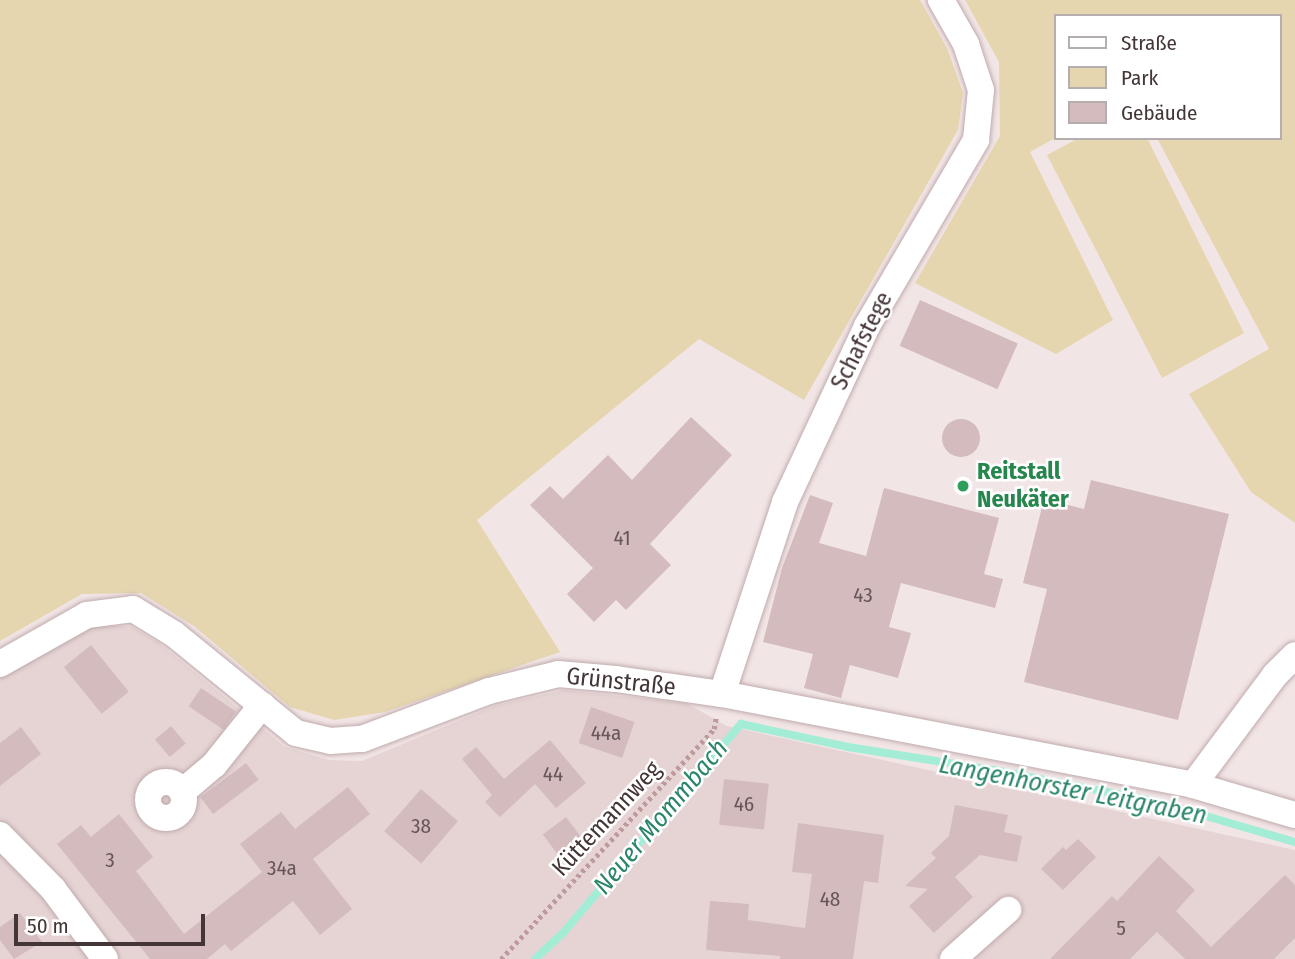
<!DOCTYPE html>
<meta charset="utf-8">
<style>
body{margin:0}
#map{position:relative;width:1295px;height:959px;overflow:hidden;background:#f2e5e6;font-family:"Fira Sans Condensed",sans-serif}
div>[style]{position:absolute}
.residential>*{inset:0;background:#e6d4d4}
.green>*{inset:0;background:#e5d6af}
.stream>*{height:8px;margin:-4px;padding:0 4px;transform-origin:4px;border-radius:4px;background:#a3edd6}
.building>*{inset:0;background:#d3bbbe;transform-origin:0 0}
.round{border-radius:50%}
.path>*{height:4.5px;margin-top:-2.25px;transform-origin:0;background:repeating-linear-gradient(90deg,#be9a9d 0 3.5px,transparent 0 7px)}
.roads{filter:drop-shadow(0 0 2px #c0abad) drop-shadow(0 0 2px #c0abad)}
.minor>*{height:26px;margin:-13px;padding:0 13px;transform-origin:13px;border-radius:13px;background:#fff}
.minor>.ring{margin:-13px;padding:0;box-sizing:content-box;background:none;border:26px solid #fff;border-radius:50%}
.dots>*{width:19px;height:19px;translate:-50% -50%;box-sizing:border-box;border:4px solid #fff;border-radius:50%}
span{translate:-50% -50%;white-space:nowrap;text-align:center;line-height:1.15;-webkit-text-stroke:5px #fff;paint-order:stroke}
.number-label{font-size:21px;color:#685659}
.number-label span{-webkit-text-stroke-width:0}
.street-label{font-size:24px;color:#443537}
.leisure-label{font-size:24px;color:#27864d;font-weight:700}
.left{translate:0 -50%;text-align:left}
.water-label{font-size:26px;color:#2a856a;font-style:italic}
.legend{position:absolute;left:1054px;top:14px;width:228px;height:126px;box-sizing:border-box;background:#fff;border:2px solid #b4aeaf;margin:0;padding:9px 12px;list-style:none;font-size:21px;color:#443537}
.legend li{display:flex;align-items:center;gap:14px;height:35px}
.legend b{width:35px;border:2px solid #b4aeaf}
.scale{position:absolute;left:14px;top:914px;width:191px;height:32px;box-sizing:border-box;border:4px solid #443537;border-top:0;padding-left:9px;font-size:21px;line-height:24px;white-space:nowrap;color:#443537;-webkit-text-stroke:5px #fff;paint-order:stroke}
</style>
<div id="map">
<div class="residential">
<i style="clip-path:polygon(92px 624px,132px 627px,159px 643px,285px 747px,329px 760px,362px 761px,494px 706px,564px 690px,686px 703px,727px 726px,1295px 850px,1295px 959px,0 959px,0 676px)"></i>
</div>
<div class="green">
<i style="clip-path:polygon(0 0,920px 0,947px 48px,963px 93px,958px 130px,804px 400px,699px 339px,477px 520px,560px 652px,385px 712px,334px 720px,290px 707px,194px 626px,141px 593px,82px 594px,0 641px)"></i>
<i style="clip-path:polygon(965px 0,1295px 0,1295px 523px,1251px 492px,1189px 394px,1269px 349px,1157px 138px,1279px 138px,1279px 16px,1055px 16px,1055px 138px,1030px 152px,1113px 320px,1056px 354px,915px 283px,1000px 136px,999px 62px)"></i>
<i style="clip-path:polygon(1079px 138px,1147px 138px,1244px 333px,1162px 378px,1047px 155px)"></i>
</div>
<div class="stream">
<i style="left:535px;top:959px;width:38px;rotate:-43deg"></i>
<i style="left:563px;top:933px;width:275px;rotate:-49.6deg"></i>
<i style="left:741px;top:724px;width:109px;rotate:12.1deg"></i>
<i style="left:848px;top:747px;width:153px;rotate:9deg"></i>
<i style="left:999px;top:771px;width:162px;rotate:11deg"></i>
<i style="left:1158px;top:802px;width:143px;rotate:16.3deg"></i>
</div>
<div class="building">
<i style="left:920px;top:300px;width:107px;height:50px;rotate:24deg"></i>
<i style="clip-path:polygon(691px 417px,732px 455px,650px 544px,671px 565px,626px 610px,616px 600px,594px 622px,567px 594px,593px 568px,530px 505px,550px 486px,563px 499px,608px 455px,632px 480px)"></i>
<i class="round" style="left:942px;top:419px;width:38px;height:38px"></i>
<i style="clip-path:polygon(1091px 480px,1229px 514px,1178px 720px,1024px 682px,1047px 589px,1023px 583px,1044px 499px,1084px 509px)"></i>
<i style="clip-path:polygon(884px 488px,999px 518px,984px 574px,1003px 579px,995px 608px,901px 583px,889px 627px,911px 633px,898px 678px,850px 665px,841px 698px,804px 688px,813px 654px,763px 642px,782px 568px,810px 495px,833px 503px,819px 543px,866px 556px)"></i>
<i style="left:91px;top:645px;width:60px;height:35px;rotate:51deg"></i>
<i style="left:201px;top:688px;width:42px;height:22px;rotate:34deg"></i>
<i style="left:591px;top:707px;width:46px;height:38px;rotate:19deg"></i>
<i style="left:171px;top:726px;width:23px;height:21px;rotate:50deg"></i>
<i style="clip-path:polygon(21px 727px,41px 754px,0 786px,0 743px)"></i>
<i style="clip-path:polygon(550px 740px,586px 783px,556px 808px,535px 784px,500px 817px,485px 802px,492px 795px,462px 759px,476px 747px,504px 779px)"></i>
<i style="left:246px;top:763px;width:21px;height:57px;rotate:53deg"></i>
<i style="left:724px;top:779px;width:45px;height:46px;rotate:6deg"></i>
<i style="clip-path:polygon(348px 787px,370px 814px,313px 859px,352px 909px,320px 935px,293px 901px,231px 951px,225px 944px,207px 959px,150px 959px,57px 844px,81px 825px,91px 837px,119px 814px,153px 857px,136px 871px,184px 934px,262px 872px,240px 844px,281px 812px,295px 829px)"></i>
<i style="left:421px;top:789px;width:49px;height:56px;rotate:41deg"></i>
<i style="clip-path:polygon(955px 805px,1008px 815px,1004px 832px,1022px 836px,1017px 862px,980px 855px,955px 877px,973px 897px,934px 933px,909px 906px,928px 889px,905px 886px,936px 858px,931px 853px,949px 836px)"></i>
<i style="left:566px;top:817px;width:26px;height:29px;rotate:53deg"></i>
<i style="clip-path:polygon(798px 823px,884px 835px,878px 883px,864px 881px,853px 959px,780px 959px,780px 956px,706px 950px,710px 901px,749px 904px,748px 920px,805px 928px,812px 874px,792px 872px)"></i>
<i style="clip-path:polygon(1078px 839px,1096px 857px,1063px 890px,1041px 869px,1063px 847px,1066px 850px)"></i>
<i style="clip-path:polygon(1159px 856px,1195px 890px,1176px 911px,1211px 947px,1285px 875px,1295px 885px,1295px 938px,1274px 959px,1185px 959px,1157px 932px,1130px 959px,1050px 959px,1112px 896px,1117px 901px)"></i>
<i style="clip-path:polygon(20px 913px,42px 942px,14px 959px,0 940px,0 927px)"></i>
</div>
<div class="path">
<i style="left:501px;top:959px;width:313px;rotate:-47.2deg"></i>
<i style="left:714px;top:729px;width:11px;rotate:-80deg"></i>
</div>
<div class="roads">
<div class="minor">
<i style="left:0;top:664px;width:100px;rotate:-29.4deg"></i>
<i style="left:87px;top:615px;width:46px;rotate:-7.4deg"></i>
<i style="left:133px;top:609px;width:48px;rotate:31.4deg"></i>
<i style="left:174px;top:634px;width:157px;rotate:39.1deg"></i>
<i style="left:296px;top:733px;width:35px;rotate:13deg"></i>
<i style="left:330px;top:741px;width:32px;rotate:-4deg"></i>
<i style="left:362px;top:739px;width:136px;rotate:-20.7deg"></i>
<i style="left:489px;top:691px;width:71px;rotate:-13.8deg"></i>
<i style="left:558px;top:674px;width:58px;rotate:4.9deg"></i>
<i style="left:616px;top:679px;width:107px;rotate:8.1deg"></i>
<i style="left:722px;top:694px;width:480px;rotate:10.9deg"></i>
<i style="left:1193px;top:785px;width:106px;rotate:16.4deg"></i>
<i style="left:722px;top:694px;width:202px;rotate:-71.8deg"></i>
<i style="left:785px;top:502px;width:194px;rotate:-65deg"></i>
<i style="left:867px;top:326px;width:216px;rotate:-59.6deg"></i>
<i style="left:976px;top:140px;width:50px;rotate:-84.3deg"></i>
<i style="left:981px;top:90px;width:48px;rotate:-108.1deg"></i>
<i style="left:966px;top:44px;width:51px;rotate:-119.6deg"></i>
<i class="ring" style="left:148px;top:782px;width:10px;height:10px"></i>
<i style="left:1193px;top:785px;width:137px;rotate:-53.3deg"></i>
<i style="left:1275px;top:675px;width:28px;rotate:-45deg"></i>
<i style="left:182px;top:792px;width:42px;rotate:-40.2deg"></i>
<i style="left:214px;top:765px;width:77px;rotate:-51.3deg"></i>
<i style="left:0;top:835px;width:76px;rotate:45.5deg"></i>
<i style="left:53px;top:889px;width:87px;rotate:53.4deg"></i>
<i style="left:953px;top:959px;width:74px;rotate:-41.7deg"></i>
</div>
</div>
<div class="dots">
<i style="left:963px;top:486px;background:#2e9e5b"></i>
</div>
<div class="number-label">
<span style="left:622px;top:538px">41</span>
<span style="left:863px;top:595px">43</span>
<span style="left:606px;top:733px">44a</span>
<span style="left:553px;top:774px">44</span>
<span style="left:744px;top:804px">46</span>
<span style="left:421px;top:826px">38</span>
<span style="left:110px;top:860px">3</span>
<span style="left:282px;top:868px">34a</span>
<span style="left:830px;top:899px">48</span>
<span style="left:1121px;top:928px">5</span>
</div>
<div class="street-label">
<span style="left:862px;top:341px;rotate:-63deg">Schafstege</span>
<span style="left:621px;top:682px;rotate:6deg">Grünstraße</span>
<span style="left:607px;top:819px;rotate:-47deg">Küttemannweg</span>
</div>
<div class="leisure-label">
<span class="left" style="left:977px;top:486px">Reitstall<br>Neukäter</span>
</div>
<div class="water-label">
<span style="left:1073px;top:790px;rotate:11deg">Langenhorster Leitgraben</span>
<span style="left:661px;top:817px;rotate:-50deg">Neuer Mommbach</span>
</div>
<ul class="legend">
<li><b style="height:9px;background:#fff"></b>Straße</li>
<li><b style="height:19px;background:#e5d6af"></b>Park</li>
<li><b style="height:19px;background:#d3bbbe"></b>Gebäude</li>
</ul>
<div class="scale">50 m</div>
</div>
